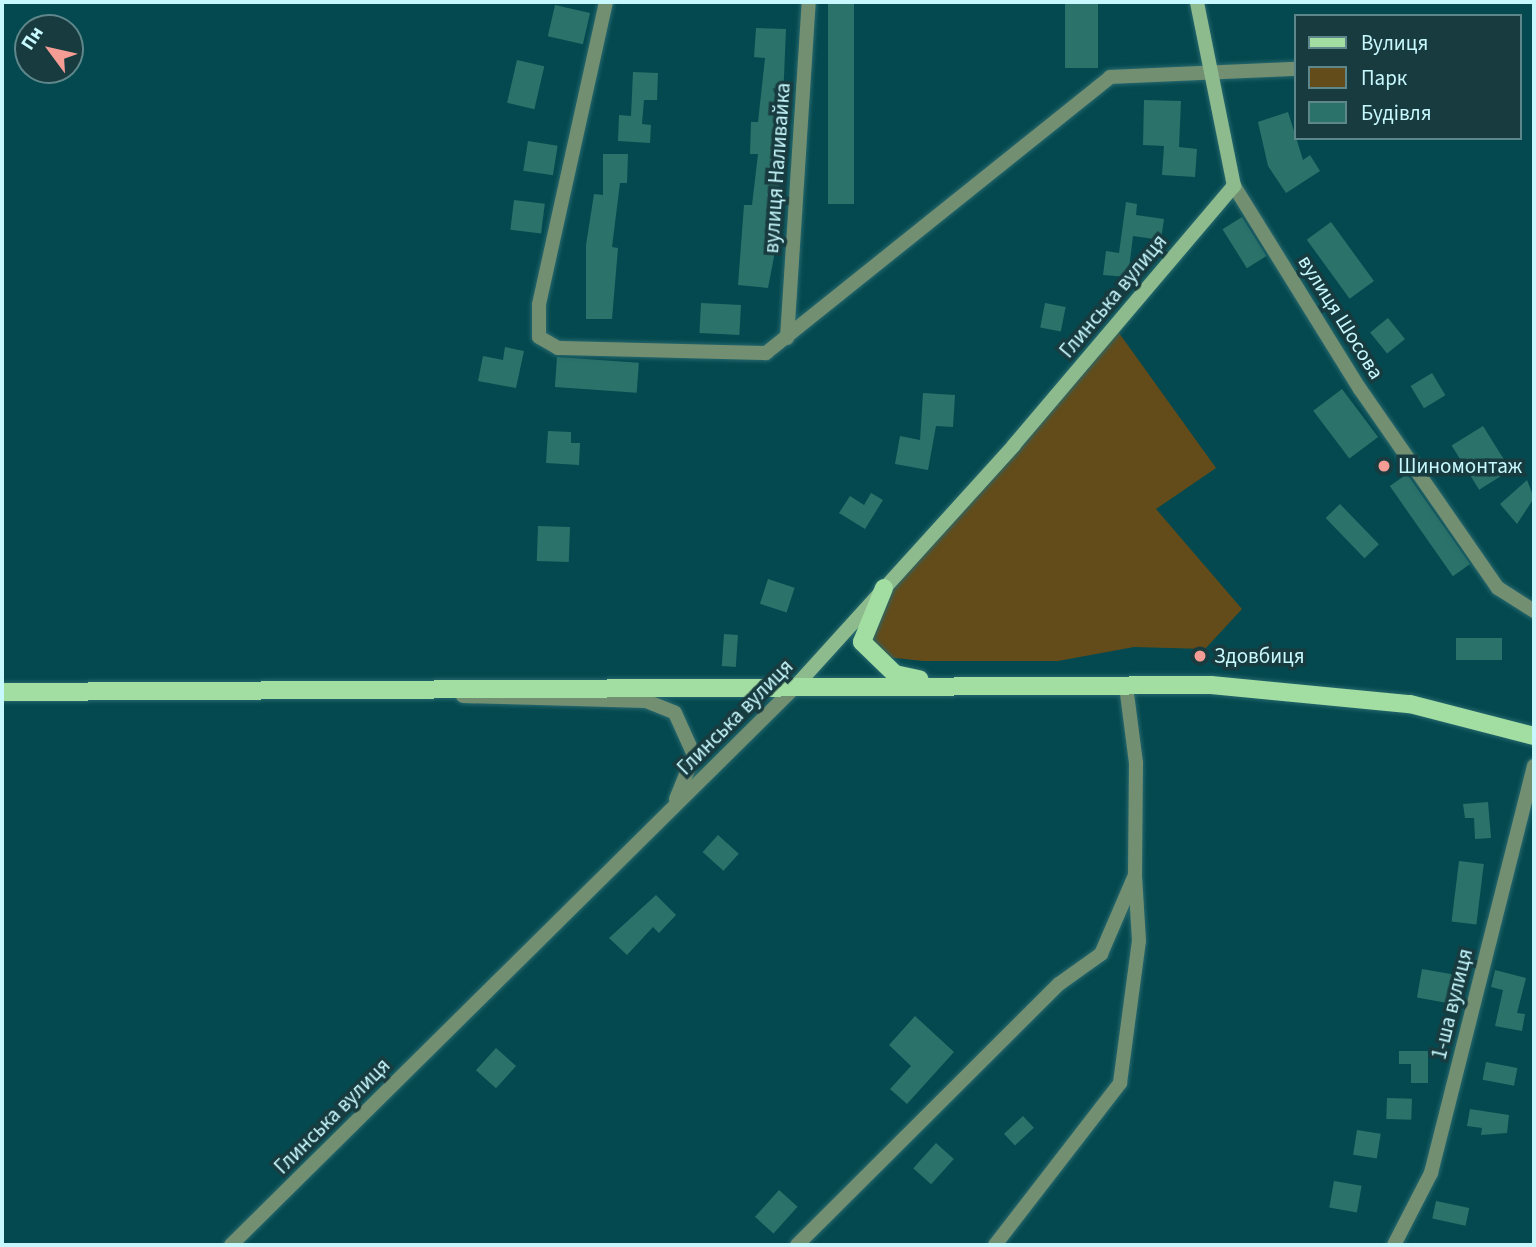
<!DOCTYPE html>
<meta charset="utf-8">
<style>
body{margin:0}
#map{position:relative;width:1536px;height:1247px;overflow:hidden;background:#04494f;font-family:"Source Sans 3",sans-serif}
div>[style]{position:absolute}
.green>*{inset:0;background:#634c1a}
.building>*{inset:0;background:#2b726a;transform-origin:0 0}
.roads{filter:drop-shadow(0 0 2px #27686e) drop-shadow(0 0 2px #27686e)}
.minor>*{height:14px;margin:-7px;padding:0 7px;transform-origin:7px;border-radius:7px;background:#738f72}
.tertiary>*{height:14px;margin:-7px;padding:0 7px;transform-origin:7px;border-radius:7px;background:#738f72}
.secondary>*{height:14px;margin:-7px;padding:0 7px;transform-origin:7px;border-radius:7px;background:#8ebb8d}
.primary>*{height:18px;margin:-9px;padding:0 9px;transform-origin:9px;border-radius:9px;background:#a2dda1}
.dots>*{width:19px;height:19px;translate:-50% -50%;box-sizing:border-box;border:4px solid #183b3f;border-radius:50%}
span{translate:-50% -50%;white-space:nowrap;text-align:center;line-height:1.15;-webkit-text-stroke:7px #183b3f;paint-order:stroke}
.street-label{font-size:21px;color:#c7f8fe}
.poi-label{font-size:21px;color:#c7f8fe}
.left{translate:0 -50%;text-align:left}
.frame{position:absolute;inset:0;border:4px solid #c7f8fe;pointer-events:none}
.legend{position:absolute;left:1294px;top:14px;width:228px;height:126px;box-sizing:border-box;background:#183b3f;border:2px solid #5e878b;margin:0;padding:9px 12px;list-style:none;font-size:21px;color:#c7f8fe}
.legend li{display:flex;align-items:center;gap:14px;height:35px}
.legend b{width:35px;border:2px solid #5e878b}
.north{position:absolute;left:14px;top:14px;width:70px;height:70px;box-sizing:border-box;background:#183b3f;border:2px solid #5e878b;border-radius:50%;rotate:303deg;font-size:19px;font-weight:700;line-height:28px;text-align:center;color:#c7f8fe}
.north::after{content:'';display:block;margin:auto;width:24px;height:32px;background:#f59c95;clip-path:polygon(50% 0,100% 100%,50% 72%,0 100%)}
</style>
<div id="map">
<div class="green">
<i style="clip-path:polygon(1114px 326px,1216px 468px,1156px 509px,1242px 609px,1205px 649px,1134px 647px,1058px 661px,923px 661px,886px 657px,872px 647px,861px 616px,1027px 441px)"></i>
</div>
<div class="building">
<i style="left:828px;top:2px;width:26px;height:202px"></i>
<i style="left:1065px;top:2px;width:33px;height:66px"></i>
<i style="left:555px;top:5px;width:36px;height:32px;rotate:13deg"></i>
<i style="clip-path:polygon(756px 28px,786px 29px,777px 241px,768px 288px,738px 285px,744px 205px,752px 205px,758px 154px,750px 154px,751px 122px,758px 122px,765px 58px,754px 57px)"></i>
<i style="left:517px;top:60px;width:28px;height:44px;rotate:13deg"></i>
<i style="clip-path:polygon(633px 72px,658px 73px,657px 100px,644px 100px,642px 124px,651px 125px,650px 143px,618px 141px,619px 115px,631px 116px)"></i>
<i style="clip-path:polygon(1144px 100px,1181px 101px,1179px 147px,1197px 149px,1195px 177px,1162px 175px,1164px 146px,1143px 145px)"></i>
<i style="clip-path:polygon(1288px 112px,1303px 160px,1310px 155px,1320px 171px,1286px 193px,1268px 166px,1258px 122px)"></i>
<i style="left:528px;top:141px;width:30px;height:30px;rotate:9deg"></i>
<i style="clip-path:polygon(603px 154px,628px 154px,627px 183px,620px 183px,612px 247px,618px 248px,612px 319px,586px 319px,586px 245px,594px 194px,603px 195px)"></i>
<i style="left:514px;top:200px;width:31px;height:30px;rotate:7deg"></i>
<i style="clip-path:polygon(1126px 202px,1137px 204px,1136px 215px,1164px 219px,1161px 240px,1133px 236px,1128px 277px,1103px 275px,1106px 251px,1119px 253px)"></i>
<i style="left:1242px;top:217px;width:46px;height:23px;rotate:58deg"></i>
<i style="left:1331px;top:222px;width:73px;height:30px;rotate:54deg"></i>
<i style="left:701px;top:303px;width:40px;height:30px;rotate:3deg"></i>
<i style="left:1045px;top:303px;width:21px;height:25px;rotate:11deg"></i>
<i style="left:1388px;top:318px;width:27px;height:23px;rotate:51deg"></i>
<i style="clip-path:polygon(505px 347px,524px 351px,516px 388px,478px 381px,483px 356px,503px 360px)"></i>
<i style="left:557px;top:357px;width:82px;height:30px;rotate:4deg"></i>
<i style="left:1432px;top:373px;width:26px;height:25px;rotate:59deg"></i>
<i style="left:1342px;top:389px;width:60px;height:36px;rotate:53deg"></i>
<i style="clip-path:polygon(923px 393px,955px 395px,953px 427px,936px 426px,928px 470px,895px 464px,900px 436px,920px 440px)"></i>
<i style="left:1483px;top:426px;width:52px;height:37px;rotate:58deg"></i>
<i style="clip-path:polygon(548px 431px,571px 432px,571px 443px,580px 443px,579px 465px,546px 463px)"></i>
<i style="left:1407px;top:474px;width:110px;height:21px;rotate:55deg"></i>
<i style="clip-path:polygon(1527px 480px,1534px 498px,1517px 524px,1500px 504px)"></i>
<i style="clip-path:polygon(871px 493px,883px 500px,865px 529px,839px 513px,850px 496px,864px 505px)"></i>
<i style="left:1340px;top:504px;width:56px;height:20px;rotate:46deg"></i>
<i style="left:538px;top:526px;width:32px;height:35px;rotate:2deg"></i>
<i style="left:768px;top:579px;width:28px;height:26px;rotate:18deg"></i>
<i style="left:724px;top:634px;width:14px;height:32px;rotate:4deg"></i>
<i style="left:1456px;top:638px;width:46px;height:22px"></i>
<i style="clip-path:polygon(1488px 802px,1491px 838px,1475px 839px,1474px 818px,1465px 818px,1463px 804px)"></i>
<i style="left:718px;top:835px;width:28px;height:23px;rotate:42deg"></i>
<i style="left:1459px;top:861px;width:25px;height:61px;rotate:7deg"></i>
<i style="clip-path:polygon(656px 895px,676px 915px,659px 933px,653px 927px,627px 955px,609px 938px)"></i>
<i style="left:1422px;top:969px;width:35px;height:29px;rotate:10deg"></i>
<i style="clip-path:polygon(1495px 970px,1526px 978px,1517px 1013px,1525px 1014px,1522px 1031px,1495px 1026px,1503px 990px,1491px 987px)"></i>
<i style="clip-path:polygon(915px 1016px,954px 1052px,907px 1104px,890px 1089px,911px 1066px,889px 1045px)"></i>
<i style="left:496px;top:1048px;width:27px;height:30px;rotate:42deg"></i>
<i style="clip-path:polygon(1399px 1051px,1428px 1051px,1428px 1083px,1411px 1083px,1411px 1064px,1399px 1064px)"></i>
<i style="left:1486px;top:1062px;width:32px;height:18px;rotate:11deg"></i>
<i style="left:1387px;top:1098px;width:25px;height:21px;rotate:2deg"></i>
<i style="clip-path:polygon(1470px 1109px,1509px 1115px,1507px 1133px,1481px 1135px,1482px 1128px,1467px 1126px)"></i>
<i style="left:1023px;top:1116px;width:16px;height:26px;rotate:47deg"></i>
<i style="left:1357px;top:1130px;width:24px;height:25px;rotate:9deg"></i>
<i style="left:936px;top:1143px;width:24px;height:34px;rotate:42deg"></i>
<i style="left:1334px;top:1181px;width:28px;height:27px;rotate:10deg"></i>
<i style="left:779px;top:1190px;width:25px;height:36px;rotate:42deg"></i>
<i style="left:1436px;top:1201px;width:34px;height:18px;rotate:12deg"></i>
</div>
<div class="roads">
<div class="minor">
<i style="left:606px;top:2px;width:310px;rotate:102.5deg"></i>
<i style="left:539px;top:305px;width:32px;rotate:90deg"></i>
<i style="left:539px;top:337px;width:22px;rotate:30deg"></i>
<i style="left:558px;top:348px;width:208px;rotate:1.4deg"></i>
<i style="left:766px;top:353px;width:441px;rotate:-38.7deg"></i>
<i style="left:1110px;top:77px;width:186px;rotate:-2.5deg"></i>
<i style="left:1234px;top:186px;width:239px;rotate:58.2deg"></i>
<i style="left:1360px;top:389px;width:242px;rotate:55.3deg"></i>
<i style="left:1498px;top:588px;width:43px;rotate:32.6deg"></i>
<i style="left:787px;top:338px;width:337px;rotate:-86.3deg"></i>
<i style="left:797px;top:1245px;width:370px;rotate:-44.9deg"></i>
<i style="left:1059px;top:984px;width:52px;rotate:-35.5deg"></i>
<i style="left:1101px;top:954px;width:86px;rotate:-66.7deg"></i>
<i style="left:1135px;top:875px;width:112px;rotate:-89.5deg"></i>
<i style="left:1136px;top:763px;width:78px;rotate:-97.4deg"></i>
<i style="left:995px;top:1245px;width:205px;rotate:-52.3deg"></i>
<i style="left:1120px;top:1083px;width:143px;rotate:-82.4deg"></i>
<i style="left:1139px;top:941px;width:66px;rotate:-93.5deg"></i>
<i style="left:1394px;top:1245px;width:81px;rotate:-62.8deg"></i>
<i style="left:1431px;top:1173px;width:420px;rotate:-75.8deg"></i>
</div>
<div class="tertiary">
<i style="left:463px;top:696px;width:183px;rotate:1.6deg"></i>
<i style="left:646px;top:701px;width:31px;rotate:22deg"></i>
<i style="left:675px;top:713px;width:46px;rotate:65.7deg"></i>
<i style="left:694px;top:755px;width:48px;rotate:112.2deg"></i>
<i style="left:231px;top:1245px;width:792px;rotate:-44.69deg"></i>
</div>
<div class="secondary">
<i style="left:794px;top:688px;width:328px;rotate:-47.8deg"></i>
<i style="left:1014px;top:445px;width:340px;rotate:-49.7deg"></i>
<i style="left:1234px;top:186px;width:188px;rotate:-101.4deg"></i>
</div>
<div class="primary">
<i style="left:884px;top:588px;width:58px;rotate:112.2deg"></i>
<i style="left:862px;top:642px;width:46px;rotate:44.1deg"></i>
<i style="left:895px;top:674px;width:25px;rotate:12deg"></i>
<i style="left:2px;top:692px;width:1209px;rotate:-0.33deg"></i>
<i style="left:1211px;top:685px;width:200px;rotate:5.5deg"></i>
<i style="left:1410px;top:704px;width:128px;rotate:14.5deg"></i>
</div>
</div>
<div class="dots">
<i style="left:1384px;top:466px;background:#f59c95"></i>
<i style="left:1200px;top:656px;background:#f59c95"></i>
</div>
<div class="street-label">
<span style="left:777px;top:168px;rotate:-86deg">вулиця Наливайка</span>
<span style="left:1113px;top:296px;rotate:-50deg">Глинська вулиця</span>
<span style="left:1341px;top:317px;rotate:58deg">вулиця Шосова</span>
<span style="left:735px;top:717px;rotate:-45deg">Глинська вулиця</span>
<span style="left:1452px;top:1004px;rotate:-76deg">1-ша вулиця</span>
<span style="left:332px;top:1116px;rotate:-45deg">Глинська вулиця</span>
</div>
<div class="poi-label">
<span class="left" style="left:1398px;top:466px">Шиномонтаж</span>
<span class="left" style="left:1214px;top:656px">Здовбиця</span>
</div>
<div class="frame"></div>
<ul class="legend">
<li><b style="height:9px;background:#a2dda1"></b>Вулиця</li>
<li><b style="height:19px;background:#634c1a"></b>Парк</li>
<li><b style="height:19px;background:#2b726a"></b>Будівля</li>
</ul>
<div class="north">Пн</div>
</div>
